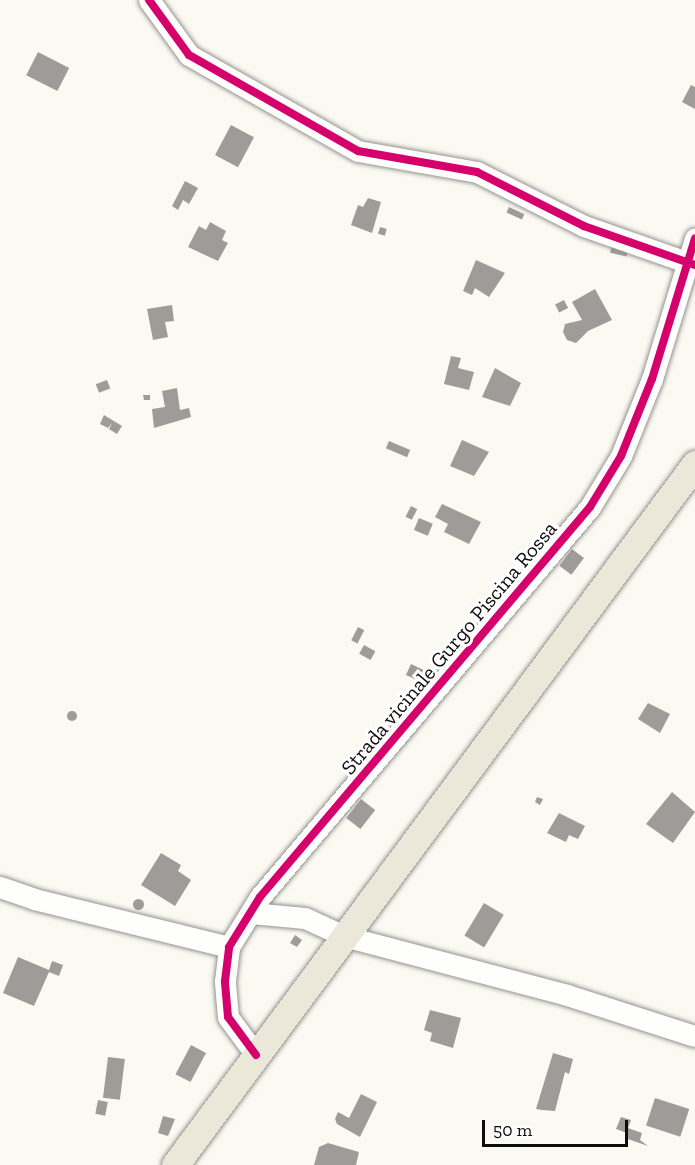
<!DOCTYPE html>
<style>
body{margin:0}
#map{position:relative;width:695px;height:1165px;overflow:hidden;background:#faf9f2;font-family:"Zilla Slab",serif}
div>[style]{position:absolute}
.building>*{inset:0;background:#9d9c98;transform-origin:0 0}
.round{border-radius:50%}
.roads{filter:drop-shadow(0 0 2px #949390) drop-shadow(0 0 2px #949390)}
.minor>*{height:21px;margin:-10.5px;padding:0 10.5px;transform-origin:10.5px;border-radius:10.5px;background:#fefefd}
.major>*{height:27px;margin:-13.5px;padding:0 13.5px;transform-origin:13.5px;border-radius:13.5px;background:#ebe7d9}
.cycleway>*{height:8px;margin:-4px;padding:0 4px;transform-origin:4px;border-radius:4px;background:#d6006c}
span{translate:-50% -50%;white-space:nowrap;text-align:center;line-height:1.15;-webkit-text-stroke:6px #fff;paint-order:stroke}
.street-label{font-size:21px;color:#0d0d0d}
.scale{position:absolute;left:482px;top:1120px;width:146px;height:27px;box-sizing:border-box;border:3px solid #0d0d0d;border-top:0;padding-left:8px;font-size:18px;line-height:21px;white-space:nowrap;color:#0d0d0d;-webkit-text-stroke:4px #fff;paint-order:stroke}
</style>
<div id="map">
<div class="building">
<i style="left:38px;top:52px;width:35px;height:26px;rotate:27deg"></i>
<i style="clip-path:polygon(691px 85px,695px 87px,695px 109px,682px 102px)"></i>
<i style="left:231px;top:125px;width:26px;height:34px;rotate:28deg"></i>
<i style="clip-path:polygon(185px 181px,198px 188px,189px 204px,183px 200px,178px 210px,172px 206px)"></i>
<i style="clip-path:polygon(368px 198px,381px 202px,372px 233px,351px 225px,358px 205px,363px 207px)"></i>
<i style="left:509px;top:207px;width:17px;height:6px;rotate:25deg"></i>
<i style="clip-path:polygon(210px 222px,226px 231px,222px 240px,228px 243px,218px 261px,188px 247px,199px 226px,206px 230px)"></i>
<i style="left:380px;top:227px;width:7px;height:7px;rotate:16deg"></i>
<i style="left:613px;top:240px;width:17px;height:13px;rotate:13deg"></i>
<i style="clip-path:polygon(476px 260px,505px 273px,489px 297px,475px 288px,472px 295px,463px 291px)"></i>
<i style="clip-path:polygon(595px 289px,612px 320px,588px 331px,576px 343px,567px 340px,563px 332px,565px 324px,582px 320px,572px 302px)"></i>
<i style="left:564px;top:300px;width:9px;height:10px;rotate:63deg"></i>
<i style="clip-path:polygon(172px 305px,174px 321px,165px 322px,168px 337px,153px 340px,147px 309px)"></i>
<i style="clip-path:polygon(451px 356px,461px 358px,458px 368px,474px 372px,469px 390px,444px 384px)"></i>
<i style="clip-path:polygon(495px 368px,521px 383px,510px 406px,482px 397px)"></i>
<i style="left:107px;top:380px;width:9px;height:12px;rotate:69deg"></i>
<i style="clip-path:polygon(177px 388px,180px 410px,189px 408px,191px 417px,154px 428px,152px 409px,165px 407px,162px 391px)"></i>
<i style="clip-path:polygon(143px 395px,150px 395px,150px 400px,144px 400px)"></i>
<i style="clip-path:polygon(104px 415px,122px 426px,117px 434px,109px 429px,112px 423px,108px 428px,100px 424px)"></i>
<i style="clip-path:polygon(462px 440px,489px 452px,474px 476px,450px 466px)"></i>
<i style="left:389px;top:441px;width:23px;height:8px;rotate:23deg"></i>
<i style="clip-path:polygon(442px 504px,481px 522px,469px 544px,444px 532px,448px 524px,435px 517px)"></i>
<i style="left:411px;top:506px;width:7px;height:12px;rotate:27deg"></i>
<i style="left:419px;top:518px;width:15px;height:13px;rotate:23deg"></i>
<i style="left:572px;top:549px;width:15px;height:21px;rotate:37deg"></i>
<i style="left:358px;top:627px;width:7px;height:15px;rotate:27deg"></i>
<i style="left:364px;top:645px;width:13px;height:10px;rotate:29deg"></i>
<i style="left:411px;top:664px;width:14px;height:12px;rotate:25deg"></i>
<i style="clip-path:polygon(648px 703px,670px 714px,660px 733px,638px 719px)"></i>
<i class="round" style="left:67px;top:711px;width:10px;height:10px"></i>
<i style="clip-path:polygon(672px 792px,695px 812px,673px 843px,646px 824px)"></i>
<i style="clip-path:polygon(537px 797px,543px 799px,540px 805px,535px 802px)"></i>
<i style="left:361px;top:799px;width:18px;height:24px;rotate:38deg"></i>
<i style="clip-path:polygon(559px 813px,585px 826px,578px 839px,569px 835px,566px 842px,547px 833px)"></i>
<i style="clip-path:polygon(161px 853px,181px 865px,178px 871px,191px 880px,175px 906px,141px 885px)"></i>
<i class="round" style="left:132.5px;top:898.5px;width:11px;height:11px"></i>
<i style="left:484px;top:903px;width:23px;height:38px;rotate:31deg"></i>
<i style="clip-path:polygon(295px 935px,302px 940px,297px 947px,290px 943px)"></i>
<i style="clip-path:polygon(18px 957px,49px 970px,52px 961px,63px 965px,59px 976px,49px 972px,34px 1006px,3px 993px)"></i>
<i style="clip-path:polygon(430px 1010px,461px 1018px,453px 1048px,430px 1041px,432px 1033px,424px 1030px)"></i>
<i style="left:191px;top:1045px;width:17px;height:33px;rotate:28deg"></i>
<i style="clip-path:polygon(553px 1053px,573px 1059px,569px 1074px,565px 1072px,555px 1111px,542px 1110px,536px 1109px)"></i>
<i style="left:108px;top:1057px;width:17px;height:41px;rotate:7deg"></i>
<i style="clip-path:polygon(361px 1094px,377px 1102px,360px 1137px,337px 1124px,335px 1119px,338px 1112px,349px 1118px)"></i>
<i style="left:655px;top:1098px;width:36px;height:29px;rotate:18deg"></i>
<i style="left:98px;top:1100px;width:10px;height:14px;rotate:11deg"></i>
<i style="clip-path:polygon(163px 1116px,175px 1119px,168px 1136px,158px 1133px)"></i>
<i style="clip-path:polygon(621px 1117px,631px 1120px,628px 1128px,642px 1133px,640px 1140px,648px 1146px,625px 1138px,627px 1133px,616px 1129px)"></i>
<i style="clip-path:polygon(328px 1143px,359px 1152px,356px 1165px,314px 1165px,319px 1147px)"></i>
</div>
<div class="roads">
<div class="minor">
<i style="left:149px;top:0;width:68px;rotate:54deg"></i>
<i style="left:189px;top:55px;width:194px;rotate:29.6deg"></i>
<i style="left:358px;top:151px;width:121px;rotate:10deg"></i>
<i style="left:477px;top:172px;width:120px;rotate:26.8deg"></i>
<i style="left:584px;top:226px;width:118px;rotate:19.4deg"></i>
<i style="left:0;top:887px;width:36px;rotate:19deg"></i>
<i style="left:34px;top:899px;width:201px;rotate:13.8deg"></i>
<i style="left:251px;top:913px;width:54px;rotate:5.3deg"></i>
<i style="left:305px;top:918px;width:43px;rotate:24.8deg"></i>
<i style="left:344px;top:936px;width:231px;rotate:14.8deg"></i>
<i style="left:567px;top:995px;width:134px;rotate:17.8deg"></i>
<i style="left:256px;top:1055px;width:47px;rotate:-126.4deg"></i>
<i style="left:228px;top:1017px;width:36px;rotate:-95deg"></i>
<i style="left:225px;top:981px;width:34px;rotate:-83deg"></i>
<i style="left:229px;top:947px;width:59px;rotate:-58.2deg"></i>
<i style="left:260px;top:897px;width:511px;rotate:-49.76deg"></i>
<i style="left:590px;top:507px;width:60px;rotate:-58.7deg"></i>
<i style="left:621px;top:456px;width:83px;rotate:-68.1deg"></i>
<i style="left:652px;top:379px;width:147px;rotate:-73deg"></i>
</div>
<div class="major">
<i style="left:175px;top:1165px;width:873px;rotate:-53.43deg"></i>
</div>
</div>
<div class="cycleway">
<i style="left:149px;top:0;width:68px;rotate:54deg"></i>
<i style="left:189px;top:55px;width:194px;rotate:29.6deg"></i>
<i style="left:358px;top:151px;width:121px;rotate:10deg"></i>
<i style="left:477px;top:172px;width:120px;rotate:26.8deg"></i>
<i style="left:584px;top:226px;width:118px;rotate:19.4deg"></i>
<i style="left:256px;top:1055px;width:47px;rotate:-126.4deg"></i>
<i style="left:228px;top:1017px;width:36px;rotate:-95deg"></i>
<i style="left:225px;top:981px;width:34px;rotate:-83deg"></i>
<i style="left:229px;top:947px;width:59px;rotate:-58.2deg"></i>
<i style="left:260px;top:897px;width:511px;rotate:-49.76deg"></i>
<i style="left:590px;top:507px;width:60px;rotate:-58.7deg"></i>
<i style="left:621px;top:456px;width:83px;rotate:-68.1deg"></i>
<i style="left:652px;top:379px;width:147px;rotate:-73deg"></i>
</div>
<div class="street-label">
<span style="left:449px;top:648px;rotate:-50deg">Strada vicinale Gurgo Piscina Rossa</span>
</div>
<div class="scale">50 m</div>
</div>
